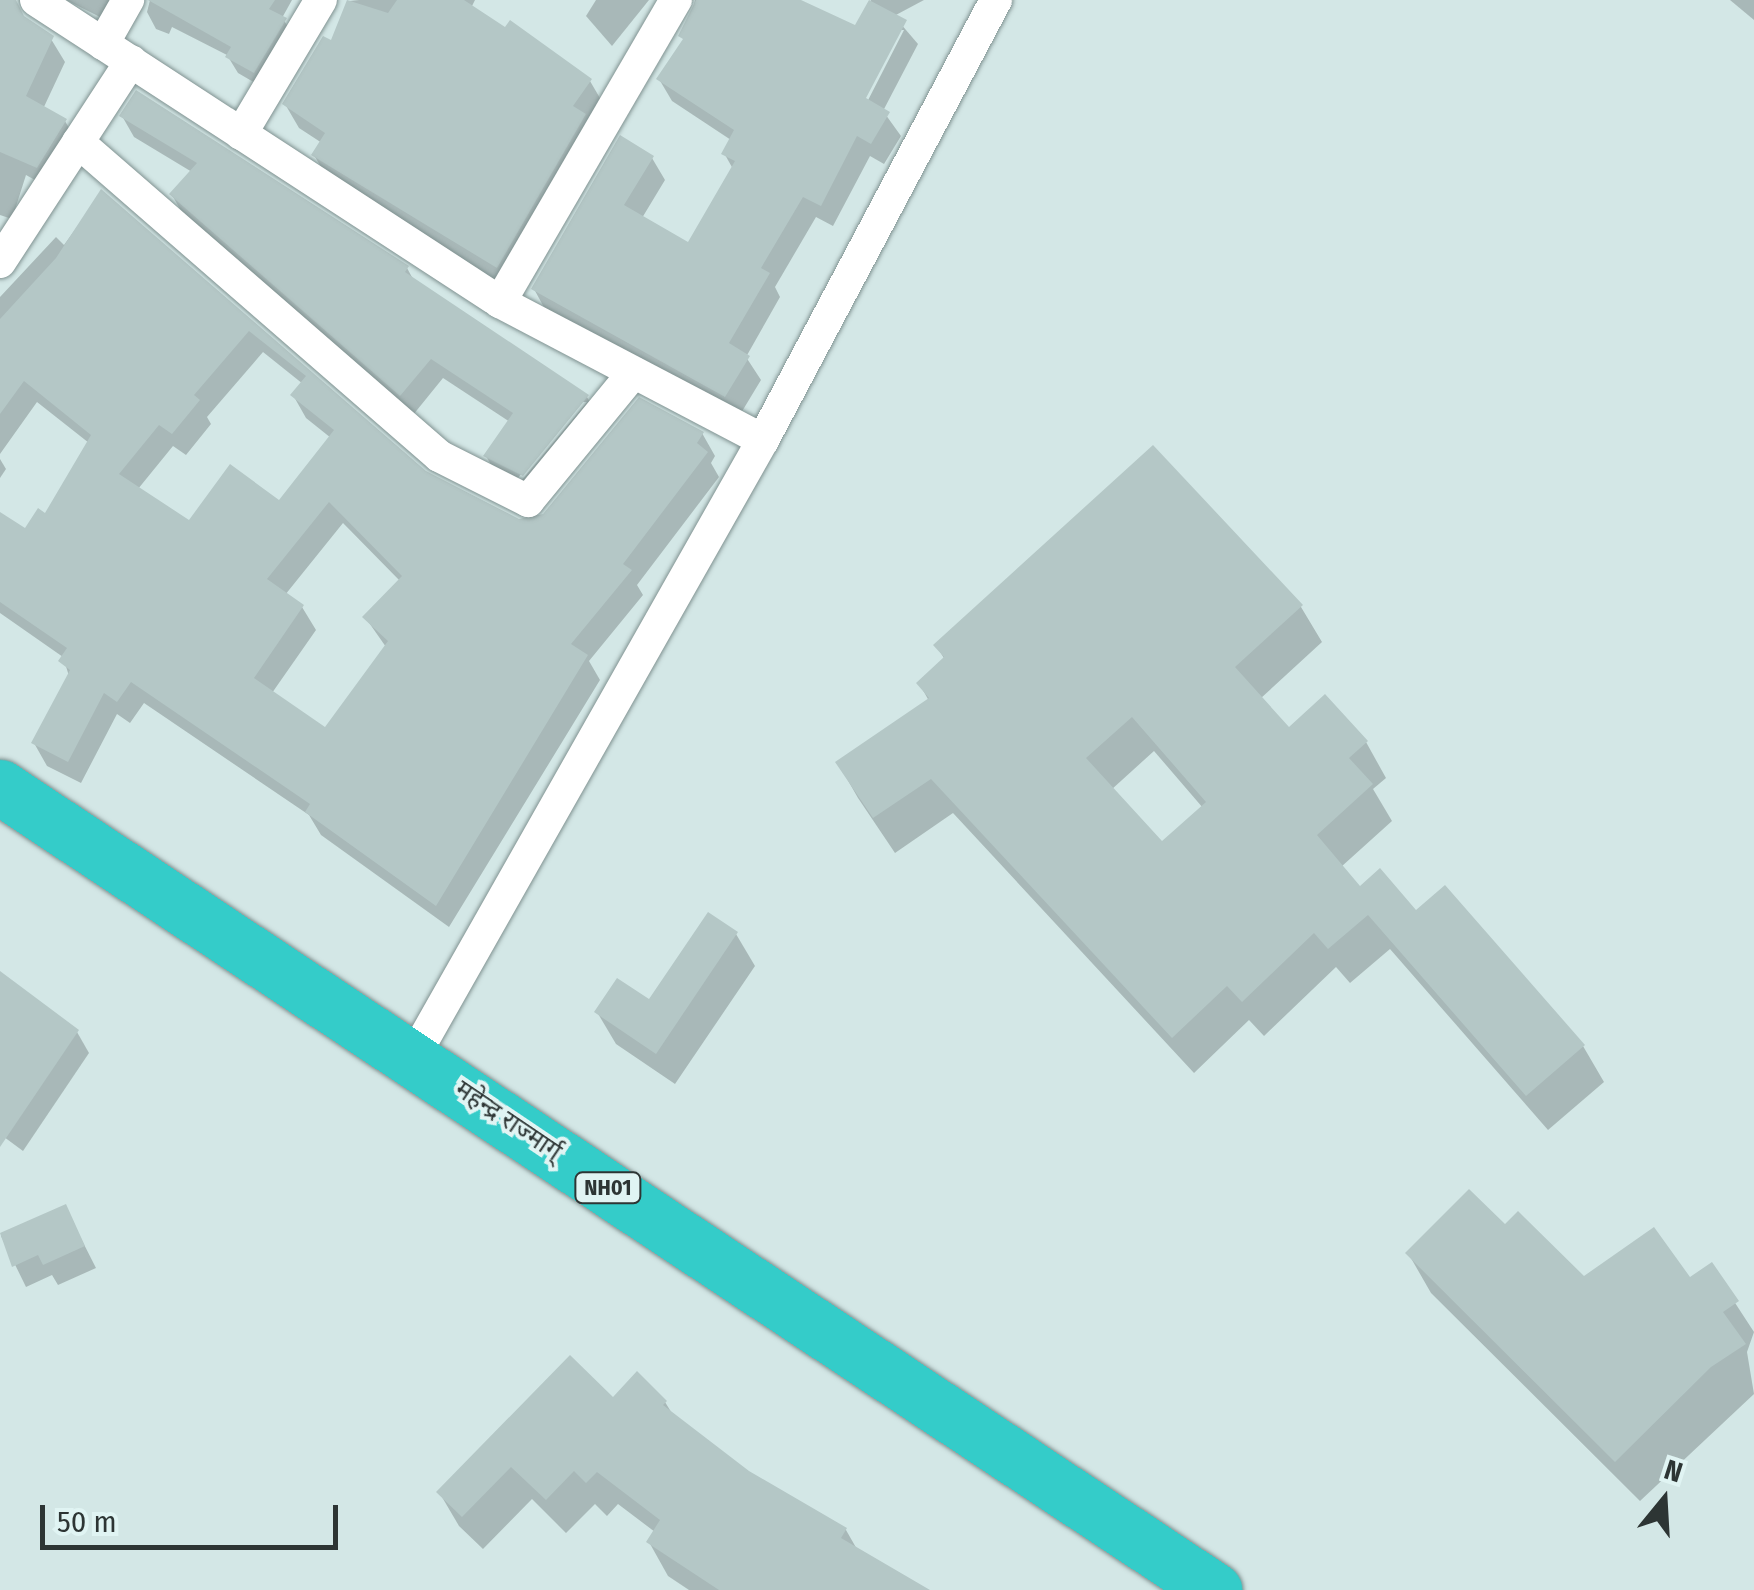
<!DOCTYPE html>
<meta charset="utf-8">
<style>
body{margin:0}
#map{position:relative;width:1754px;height:1590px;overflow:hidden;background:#d3e7e6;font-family:"Fira Sans Condensed","Noto Sans Devanagari",sans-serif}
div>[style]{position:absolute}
.shadow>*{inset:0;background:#0003}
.building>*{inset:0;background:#b4c7c6}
.roads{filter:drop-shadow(0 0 2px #809291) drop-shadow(0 0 2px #809291)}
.street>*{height:32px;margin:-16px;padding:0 16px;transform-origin:16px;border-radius:16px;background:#fff}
.highway>*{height:55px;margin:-27.5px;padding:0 27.5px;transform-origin:27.5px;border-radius:27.5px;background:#34ccc9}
span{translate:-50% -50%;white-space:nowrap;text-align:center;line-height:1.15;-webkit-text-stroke:8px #e0f4f3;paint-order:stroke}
.shield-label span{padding:2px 8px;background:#e0f4f3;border:2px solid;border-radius:8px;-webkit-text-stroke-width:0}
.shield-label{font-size:22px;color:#2d3534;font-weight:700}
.street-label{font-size:25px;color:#2d3534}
.north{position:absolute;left:1614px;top:1450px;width:100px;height:100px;-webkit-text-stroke:8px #e0f4f3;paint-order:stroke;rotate:18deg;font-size:28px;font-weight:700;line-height:40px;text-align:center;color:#2d3534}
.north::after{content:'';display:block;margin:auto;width:35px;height:45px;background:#2d3534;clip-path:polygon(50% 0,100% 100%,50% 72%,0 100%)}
.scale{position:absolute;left:40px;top:1505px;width:298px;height:45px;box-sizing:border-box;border:5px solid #2d3534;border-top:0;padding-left:12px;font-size:30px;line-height:35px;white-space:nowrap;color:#2d3534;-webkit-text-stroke:8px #e0f4f3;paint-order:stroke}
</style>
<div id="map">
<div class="shadow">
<i style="clip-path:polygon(66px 0,126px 0,110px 22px)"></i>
<i style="clip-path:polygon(150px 0,292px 0,282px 18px,295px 36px,264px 88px,238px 73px,227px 55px,172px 27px,169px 34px,156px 29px,147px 12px)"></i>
<i style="clip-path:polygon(359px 0,475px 0,471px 8px,590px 81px,604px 105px,511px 290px,328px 179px,314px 155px,322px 143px,299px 128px,285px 104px,332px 43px,349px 1px)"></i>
<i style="clip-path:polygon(596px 0,649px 0,612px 46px,586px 16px)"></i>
<i style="clip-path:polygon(evenodd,695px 0,795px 0,856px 29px,871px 0,924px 0,894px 16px,918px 44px,883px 111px,901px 136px,884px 164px,870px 156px,833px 226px,816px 217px,775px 287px,780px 297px,746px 357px,761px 380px,738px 418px,546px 311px,534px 289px,652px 158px,665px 180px,642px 218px,689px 245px,733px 169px,724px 153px,731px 140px,672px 101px,659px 79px,685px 42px,695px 0,898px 30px,904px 30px,863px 110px,858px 108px,898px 30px)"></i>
<i style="clip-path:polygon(1730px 0,1754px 0,1754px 20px)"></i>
<i style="clip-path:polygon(0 1px,51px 39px,65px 62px,43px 109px,65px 121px,78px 144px,51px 189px,26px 175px,12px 219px,0 215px)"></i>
<i style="clip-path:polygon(122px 116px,407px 268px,413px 279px,587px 397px,599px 418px,517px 486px,587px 402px,580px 402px,513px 484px,498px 477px,486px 456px,510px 422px,443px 378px,413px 415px,184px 216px,172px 195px,192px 172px,134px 137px)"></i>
<i style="clip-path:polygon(evenodd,102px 192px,424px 473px,519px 521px,545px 516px,702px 433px,715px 456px,711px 463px,719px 477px,637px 585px,643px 595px,589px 661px,600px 680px,449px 927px,321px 835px,309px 815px,144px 703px,130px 723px,117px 714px,81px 783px,47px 766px,34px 743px,69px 676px,63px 657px,0 613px,0 515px,25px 532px,46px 516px,89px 443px,37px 402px,0 454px,0 297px,56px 237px,64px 245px,102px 192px,263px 352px,303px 384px,293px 395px,306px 418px,331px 438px,279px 503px,190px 523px,138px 489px,173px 446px,186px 455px,211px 424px,207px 417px,263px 352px,102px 192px,343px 523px,400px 581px,365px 617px,386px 647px,326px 731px,272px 693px,316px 630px,302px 607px,285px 595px,343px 523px)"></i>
<i style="clip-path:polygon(evenodd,1153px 448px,1301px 607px,1322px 642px,1260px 699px,1288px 731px,1366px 742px,1386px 778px,1373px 789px,1392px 821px,1341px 867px,1360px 889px,1415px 914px,1445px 888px,1583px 1046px,1604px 1082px,1548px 1130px,1390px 949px,1350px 983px,1336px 967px,1264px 1036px,1249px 1020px,1194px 1073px,953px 813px,895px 853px,858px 798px,838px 763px,929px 701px,919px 683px,945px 660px,936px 645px,1153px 448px,1154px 751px,1203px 808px,1162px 845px,1111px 790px,1154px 751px)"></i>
<i style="clip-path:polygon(0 459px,6px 469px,0 478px)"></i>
<i style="clip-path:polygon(736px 934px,755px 966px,675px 1084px,616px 1044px,597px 1012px,650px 1003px)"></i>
<i style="clip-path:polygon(0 990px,77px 1032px,89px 1053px,23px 1151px,0 1134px)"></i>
<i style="clip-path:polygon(65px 1207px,96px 1268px,58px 1285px,52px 1275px,26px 1287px,1px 1236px)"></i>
<i style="clip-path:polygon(1505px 1228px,1583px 1279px,1689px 1280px,1711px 1266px,1754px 1332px,1747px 1352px,1754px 1394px,1640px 1501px,1431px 1293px,1408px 1253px)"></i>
<i style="clip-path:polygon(613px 1400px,665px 1402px,673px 1415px,748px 1473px,846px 1530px,858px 1551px,925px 1590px,689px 1590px,668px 1576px,649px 1542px,655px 1532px,618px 1504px,607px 1516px,595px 1504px,566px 1533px,532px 1499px,483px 1549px,459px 1526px,439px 1492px)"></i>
</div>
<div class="building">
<i style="clip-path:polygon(0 0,16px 0,24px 16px,54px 36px,26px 96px,67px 119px,37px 168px,0 152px)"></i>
<i style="clip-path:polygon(148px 0,275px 0,269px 9px,287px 18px,254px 73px,225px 57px,231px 47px)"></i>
<i style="clip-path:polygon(347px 0,388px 13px,397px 0,464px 0,505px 27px,510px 20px,592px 79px,573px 106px,586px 114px,497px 268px,311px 155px,325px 133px,282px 104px,323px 36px,331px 40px)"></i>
<i style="clip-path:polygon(696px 0,801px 0,855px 25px,869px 0,907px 20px,866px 98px,890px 112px,871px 144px,857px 136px,821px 206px,803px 197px,761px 268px,770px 273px,729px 343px,750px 356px,725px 397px,531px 289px,620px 135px,654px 156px,624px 205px,688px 242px,735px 161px,721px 154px,734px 130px,656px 79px,683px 39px,678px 36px)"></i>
<i style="clip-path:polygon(136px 90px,409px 266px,405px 272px,589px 395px,523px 476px,483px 456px,513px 413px,431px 359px,400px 396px,169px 194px,197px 163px,119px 116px)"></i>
<i style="clip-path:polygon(evenodd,101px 189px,426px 471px,519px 519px,543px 514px,639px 397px,704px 432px,697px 443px,708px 452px,623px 564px,632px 570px,571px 644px,588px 655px,436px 906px,305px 812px,310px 804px,131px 682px,117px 702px,104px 693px,68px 762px,31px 743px,70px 670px,58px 661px,67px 648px,0 602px,0 512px,25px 528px,38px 508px,45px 513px,91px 435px,24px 381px,0 414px,0 319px,56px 258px,101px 189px,249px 331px,306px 376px,290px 395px,334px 430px,279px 500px,230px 464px,189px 520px,119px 474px,159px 425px,172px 434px,200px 400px,194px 395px,249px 331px,101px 189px,329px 502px,402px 576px,362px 617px,388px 641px,325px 727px,254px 678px,304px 605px,267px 579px,329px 502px)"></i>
<i style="clip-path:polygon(evenodd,1153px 445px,1303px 605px,1235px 667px,1289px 727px,1325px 694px,1368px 741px,1349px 758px,1373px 784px,1317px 835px,1360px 886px,1380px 868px,1416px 910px,1445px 885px,1585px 1045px,1526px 1096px,1368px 915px,1328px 949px,1314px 933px,1242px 1002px,1227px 986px,1172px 1038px,931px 779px,873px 818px,835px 762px,929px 698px,916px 683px,944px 657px,933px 645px,1153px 445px,1132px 717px,1206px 802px,1162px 841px,1086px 758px,1132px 717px)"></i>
<i style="clip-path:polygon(708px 912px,738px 932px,656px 1054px,594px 1012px,617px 978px,649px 999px)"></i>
<i style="clip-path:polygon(0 971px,79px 1030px,0 1147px)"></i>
<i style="clip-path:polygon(1469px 1189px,1505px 1224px,1518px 1211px,1584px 1276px,1654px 1227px,1690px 1277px,1712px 1262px,1739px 1301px,1723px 1312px,1746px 1344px,1711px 1367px,1615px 1462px,1405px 1253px)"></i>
<i style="clip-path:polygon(66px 1204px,85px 1246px,43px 1265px,38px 1255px,12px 1267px,0 1233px)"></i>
<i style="clip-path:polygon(570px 1355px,613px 1397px,637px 1371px,667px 1401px,663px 1405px,749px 1471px,847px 1528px,841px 1538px,930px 1590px,719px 1590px,646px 1542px,660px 1520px,597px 1472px,586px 1483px,574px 1471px,546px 1500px,511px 1467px,462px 1517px,436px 1492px)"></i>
</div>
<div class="roads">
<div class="street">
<i style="left:36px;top:0;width:554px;rotate:33.06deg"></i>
<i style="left:500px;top:302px;width:297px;rotate:27.7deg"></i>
<i style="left:103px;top:44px;width:51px;rotate:-60.4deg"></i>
<i style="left:241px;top:134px;width:156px;rotate:-59.2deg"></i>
<i style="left:78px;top:142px;width:478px;rotate:41deg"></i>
<i style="left:439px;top:456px;width:100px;rotate:26.8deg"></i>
<i style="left:528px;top:501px;width:166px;rotate:-50.6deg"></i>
<i style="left:0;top:262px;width:240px;rotate:-56.9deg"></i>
<i style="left:500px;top:302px;width:350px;rotate:-59.8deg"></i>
<i style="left:413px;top:1058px;width:710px;rotate:-60.48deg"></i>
<i style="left:763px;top:440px;width:498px;rotate:-62.1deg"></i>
</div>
<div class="highway">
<i style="left:0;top:787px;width:1456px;rotate:33.48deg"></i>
</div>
</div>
<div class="shield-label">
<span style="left:608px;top:1188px">NH01</span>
</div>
<div class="street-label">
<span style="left:508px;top:1121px;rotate:34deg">महेन्द्र राज्मार्ग्</span>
</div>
<div class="north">N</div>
<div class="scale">50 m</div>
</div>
